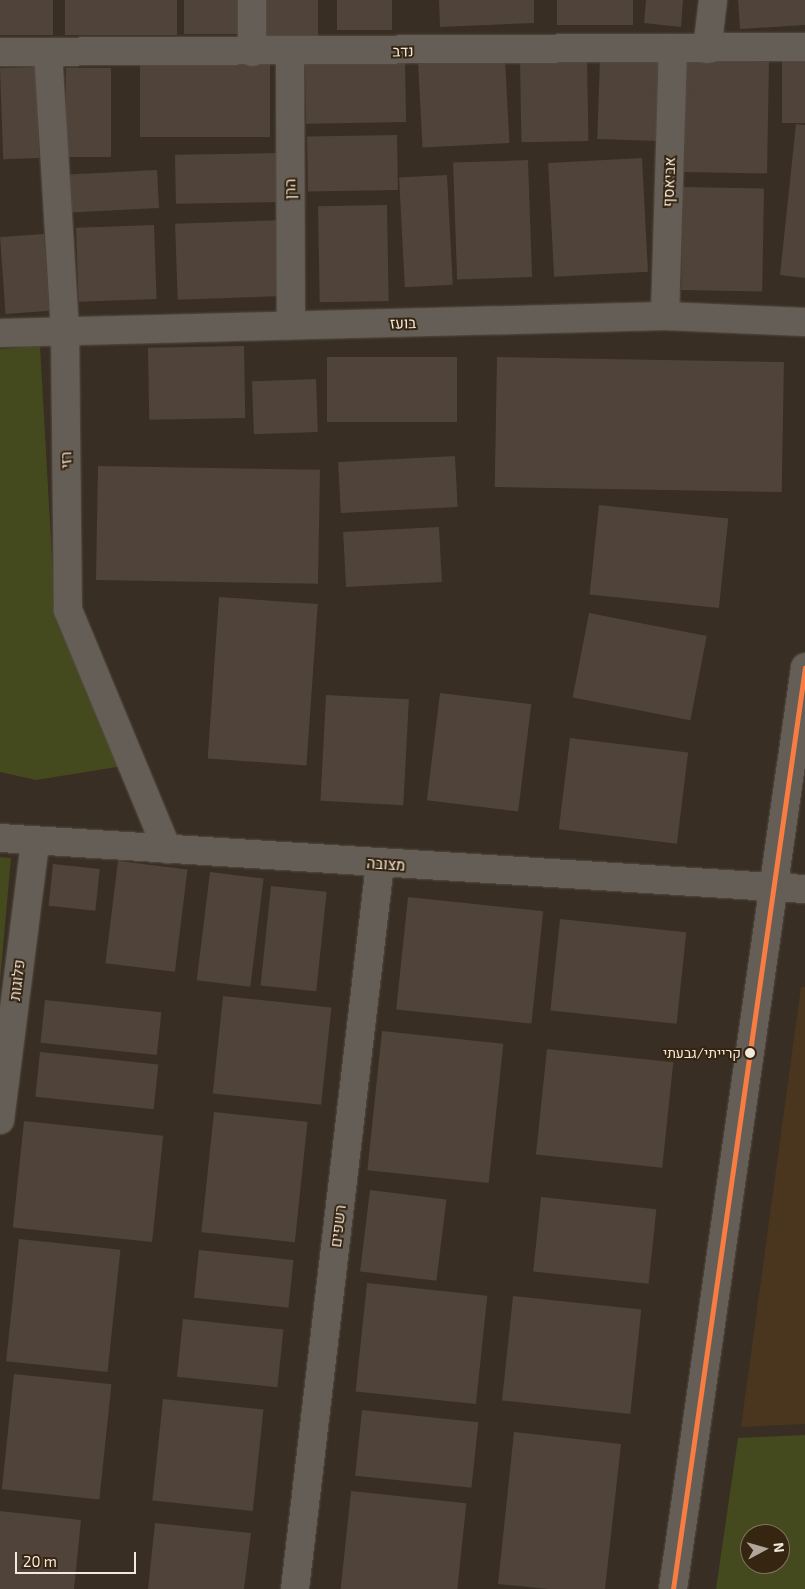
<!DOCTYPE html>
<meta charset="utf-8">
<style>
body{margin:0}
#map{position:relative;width:805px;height:1589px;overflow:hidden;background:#382e23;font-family:"Exo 2",Heebo,sans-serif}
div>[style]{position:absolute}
.built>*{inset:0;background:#4a361f}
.green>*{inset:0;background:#45491e}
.building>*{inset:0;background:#50433a;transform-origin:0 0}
.roads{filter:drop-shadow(0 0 1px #554c43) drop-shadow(0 0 1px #554c43)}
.minor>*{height:28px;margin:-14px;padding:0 14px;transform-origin:14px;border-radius:14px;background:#655e56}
.bus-1>*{height:5px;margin:-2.5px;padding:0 2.5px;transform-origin:2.5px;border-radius:2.5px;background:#f77d43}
.dots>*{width:14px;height:14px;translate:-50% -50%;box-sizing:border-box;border:2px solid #352511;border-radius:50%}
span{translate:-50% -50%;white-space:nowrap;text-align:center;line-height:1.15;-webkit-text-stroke:4px #352511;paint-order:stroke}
.bus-label{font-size:14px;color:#f3e8dc}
.right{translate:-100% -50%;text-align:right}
.street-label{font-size:15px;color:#f3e8dc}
.north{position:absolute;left:740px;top:1524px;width:50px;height:50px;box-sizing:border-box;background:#352511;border:1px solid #817362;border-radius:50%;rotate:84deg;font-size:14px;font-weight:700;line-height:20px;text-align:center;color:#f3e8dc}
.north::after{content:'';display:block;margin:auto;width:18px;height:22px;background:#b2a79b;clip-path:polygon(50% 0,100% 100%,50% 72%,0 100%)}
.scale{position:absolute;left:15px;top:1552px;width:121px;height:22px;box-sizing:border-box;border:2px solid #f3e8dc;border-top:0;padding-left:6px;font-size:15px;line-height:18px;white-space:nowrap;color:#f3e8dc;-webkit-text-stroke:4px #352511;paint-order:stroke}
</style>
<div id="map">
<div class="built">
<i style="clip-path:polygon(801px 987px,805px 987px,805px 1424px,741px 1427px)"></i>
</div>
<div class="green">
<i style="clip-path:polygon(40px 346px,55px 611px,123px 766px,36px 780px,0 772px,0 349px)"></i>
<i style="clip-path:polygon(0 857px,11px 858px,0 981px)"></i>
<i style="clip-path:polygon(evenodd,805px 1435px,805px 1589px,716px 1589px,738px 1438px,805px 1435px,750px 1534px,780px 1534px,780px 1564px,750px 1564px,750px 1534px)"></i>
</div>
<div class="building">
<i style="left:0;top:0;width:53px;height:35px"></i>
<i style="left:65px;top:0;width:112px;height:35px"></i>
<i style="left:184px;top:0;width:58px;height:34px"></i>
<i style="left:263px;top:0;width:55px;height:37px"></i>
<i style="left:337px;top:0;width:55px;height:30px"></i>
<i style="clip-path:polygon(439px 0,534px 0,534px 23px,440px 27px)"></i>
<i style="left:557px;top:0;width:76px;height:25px"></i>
<i style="clip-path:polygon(646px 0,683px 0,681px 27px,644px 23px)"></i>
<i style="clip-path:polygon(738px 0,805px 0,805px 25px,740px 29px)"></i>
<i style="left:805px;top:58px;width:65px;height:23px;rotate:90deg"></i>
<i style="left:505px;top:59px;width:84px;height:87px;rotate:87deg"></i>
<i style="left:587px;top:59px;width:82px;height:67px;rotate:89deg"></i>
<i style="left:600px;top:59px;width:61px;height:80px;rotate:2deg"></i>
<i style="left:405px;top:60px;width:62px;height:100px;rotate:89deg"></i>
<i style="left:686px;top:60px;width:83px;height:112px;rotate:1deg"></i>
<i style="left:270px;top:64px;width:73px;height:130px;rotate:90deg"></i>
<i style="left:36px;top:67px;width:91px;height:36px;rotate:88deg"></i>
<i style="left:66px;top:68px;width:45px;height:89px"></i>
<i style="clip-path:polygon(796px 124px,805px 125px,805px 278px,780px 275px)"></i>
<i style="left:397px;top:135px;width:55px;height:90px;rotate:89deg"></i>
<i style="left:278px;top:153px;width:49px;height:103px;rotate:89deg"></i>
<i style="left:642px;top:158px;width:114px;height:94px;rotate:87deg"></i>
<i style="left:528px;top:160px;width:117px;height:75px;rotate:88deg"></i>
<i style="left:157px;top:170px;width:38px;height:88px;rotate:87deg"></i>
<i style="left:447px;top:175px;width:110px;height:48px;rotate:87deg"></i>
<i style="left:683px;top:187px;width:81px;height:103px;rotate:1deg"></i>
<i style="left:387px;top:205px;width:96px;height:69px;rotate:89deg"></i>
<i style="left:282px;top:220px;width:76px;height:107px;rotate:88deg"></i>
<i style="left:154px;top:225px;width:74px;height:78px;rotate:88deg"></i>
<i style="left:44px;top:234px;width:77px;height:44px;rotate:86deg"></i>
<i style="left:244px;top:346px;width:72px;height:96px;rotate:89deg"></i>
<i style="left:327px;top:357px;width:130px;height:65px"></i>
<i style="left:497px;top:357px;width:287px;height:130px;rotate:1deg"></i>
<i style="left:316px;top:379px;width:53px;height:64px;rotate:88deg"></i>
<i style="left:455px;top:456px;width:51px;height:117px;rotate:87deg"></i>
<i style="left:98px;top:466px;width:222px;height:114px;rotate:1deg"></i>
<i style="left:599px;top:505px;width:130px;height:90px;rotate:6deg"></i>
<i style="left:439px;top:527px;width:55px;height:96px;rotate:87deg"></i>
<i style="left:219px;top:597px;width:99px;height:162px;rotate:4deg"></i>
<i style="left:589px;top:613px;width:120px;height:86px;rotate:11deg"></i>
<i style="left:440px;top:693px;width:92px;height:108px;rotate:7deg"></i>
<i style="left:326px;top:695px;width:83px;height:106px;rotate:3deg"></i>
<i style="left:570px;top:738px;width:119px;height:92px;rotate:7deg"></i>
<i style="left:118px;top:861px;width:70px;height:103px;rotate:7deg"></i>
<i style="left:53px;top:864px;width:47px;height:42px;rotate:6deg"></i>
<i style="left:210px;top:872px;width:54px;height:109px;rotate:7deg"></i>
<i style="left:271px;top:886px;width:56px;height:100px;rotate:6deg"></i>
<i style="left:408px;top:897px;width:136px;height:113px;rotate:6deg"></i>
<i style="left:560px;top:919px;width:127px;height:92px;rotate:6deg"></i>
<i style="left:223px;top:996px;width:109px;height:98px;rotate:6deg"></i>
<i style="left:45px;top:1000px;width:117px;height:43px;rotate:6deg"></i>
<i style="left:382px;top:1031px;width:122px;height:140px;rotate:6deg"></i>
<i style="left:547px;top:1049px;width:127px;height:106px;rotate:6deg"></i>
<i style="left:40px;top:1052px;width:119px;height:45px;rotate:6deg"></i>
<i style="left:214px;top:1112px;width:94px;height:121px;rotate:6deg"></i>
<i style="left:24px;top:1121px;width:140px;height:107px;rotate:6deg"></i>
<i style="left:370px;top:1190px;width:77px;height:82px;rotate:7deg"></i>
<i style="left:541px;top:1197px;width:116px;height:75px;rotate:6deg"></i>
<i style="left:19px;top:1239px;width:102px;height:123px;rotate:6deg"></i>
<i style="left:199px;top:1250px;width:95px;height:48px;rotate:6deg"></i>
<i style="left:367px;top:1283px;width:121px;height:109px;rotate:6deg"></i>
<i style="left:513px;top:1296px;width:129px;height:105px;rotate:6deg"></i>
<i style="left:183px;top:1319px;width:101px;height:58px;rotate:6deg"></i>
<i style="left:14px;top:1374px;width:98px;height:116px;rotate:6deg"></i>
<i style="left:163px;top:1399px;width:101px;height:102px;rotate:6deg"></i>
<i style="left:362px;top:1410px;width:117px;height:66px;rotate:6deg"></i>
<i style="clip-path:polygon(514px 1432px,621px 1444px,605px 1589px,549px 1589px,498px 1584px)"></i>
<i style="left:351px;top:1491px;width:116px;height:99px;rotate:6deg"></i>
<i style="clip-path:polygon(0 1511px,81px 1520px,74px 1589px,0 1589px)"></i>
<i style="clip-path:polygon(155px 1523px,251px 1533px,244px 1589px,148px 1589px)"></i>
</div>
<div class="roads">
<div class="minor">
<i style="left:252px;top:0;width:52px;rotate:90deg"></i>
<i style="left:707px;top:49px;width:49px;rotate:-83deg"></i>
<i style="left:0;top:52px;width:805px;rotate:-0.36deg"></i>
<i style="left:48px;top:52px;width:278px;rotate:86.5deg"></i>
<i style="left:65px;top:329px;width:281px;rotate:89.4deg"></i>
<i style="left:68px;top:610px;width:259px;rotate:67.5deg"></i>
<i style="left:290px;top:52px;width:273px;rotate:89.8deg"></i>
<i style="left:665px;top:316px;width:268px;rotate:-88.3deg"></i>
<i style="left:0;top:333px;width:665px;rotate:-1.46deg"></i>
<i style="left:665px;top:316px;width:140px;rotate:2.5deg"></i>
<i style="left:0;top:838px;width:807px;rotate:3.63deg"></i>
<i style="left:0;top:1120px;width:281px;rotate:-82.8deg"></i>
<i style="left:295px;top:1589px;width:730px;rotate:-83.31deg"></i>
<i style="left:673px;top:1589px;width:931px;rotate:-81.85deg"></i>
</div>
</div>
<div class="bus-1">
<i style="left:673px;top:1589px;width:931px;rotate:-81.85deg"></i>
</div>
<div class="dots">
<i style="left:750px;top:1053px;background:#f3e8dc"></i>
</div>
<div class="bus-label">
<span class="right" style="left:741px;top:1053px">קרייתי/גבעתי</span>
</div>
<div class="street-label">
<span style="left:403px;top:51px;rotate:-1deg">נדב</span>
<span style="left:669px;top:182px;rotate:-88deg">אביאסף</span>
<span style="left:290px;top:189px;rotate:-90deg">הרן</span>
<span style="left:403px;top:323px;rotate:-1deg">בועז</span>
<span style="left:66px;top:460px;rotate:-91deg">רזי</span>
<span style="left:386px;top:864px;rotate:4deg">מצובה</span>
<span style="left:17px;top:980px;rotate:-83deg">פלוגות</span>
<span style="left:338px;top:1226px;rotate:-83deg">רשפים</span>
</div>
<div class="north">N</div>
<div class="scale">20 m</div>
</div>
